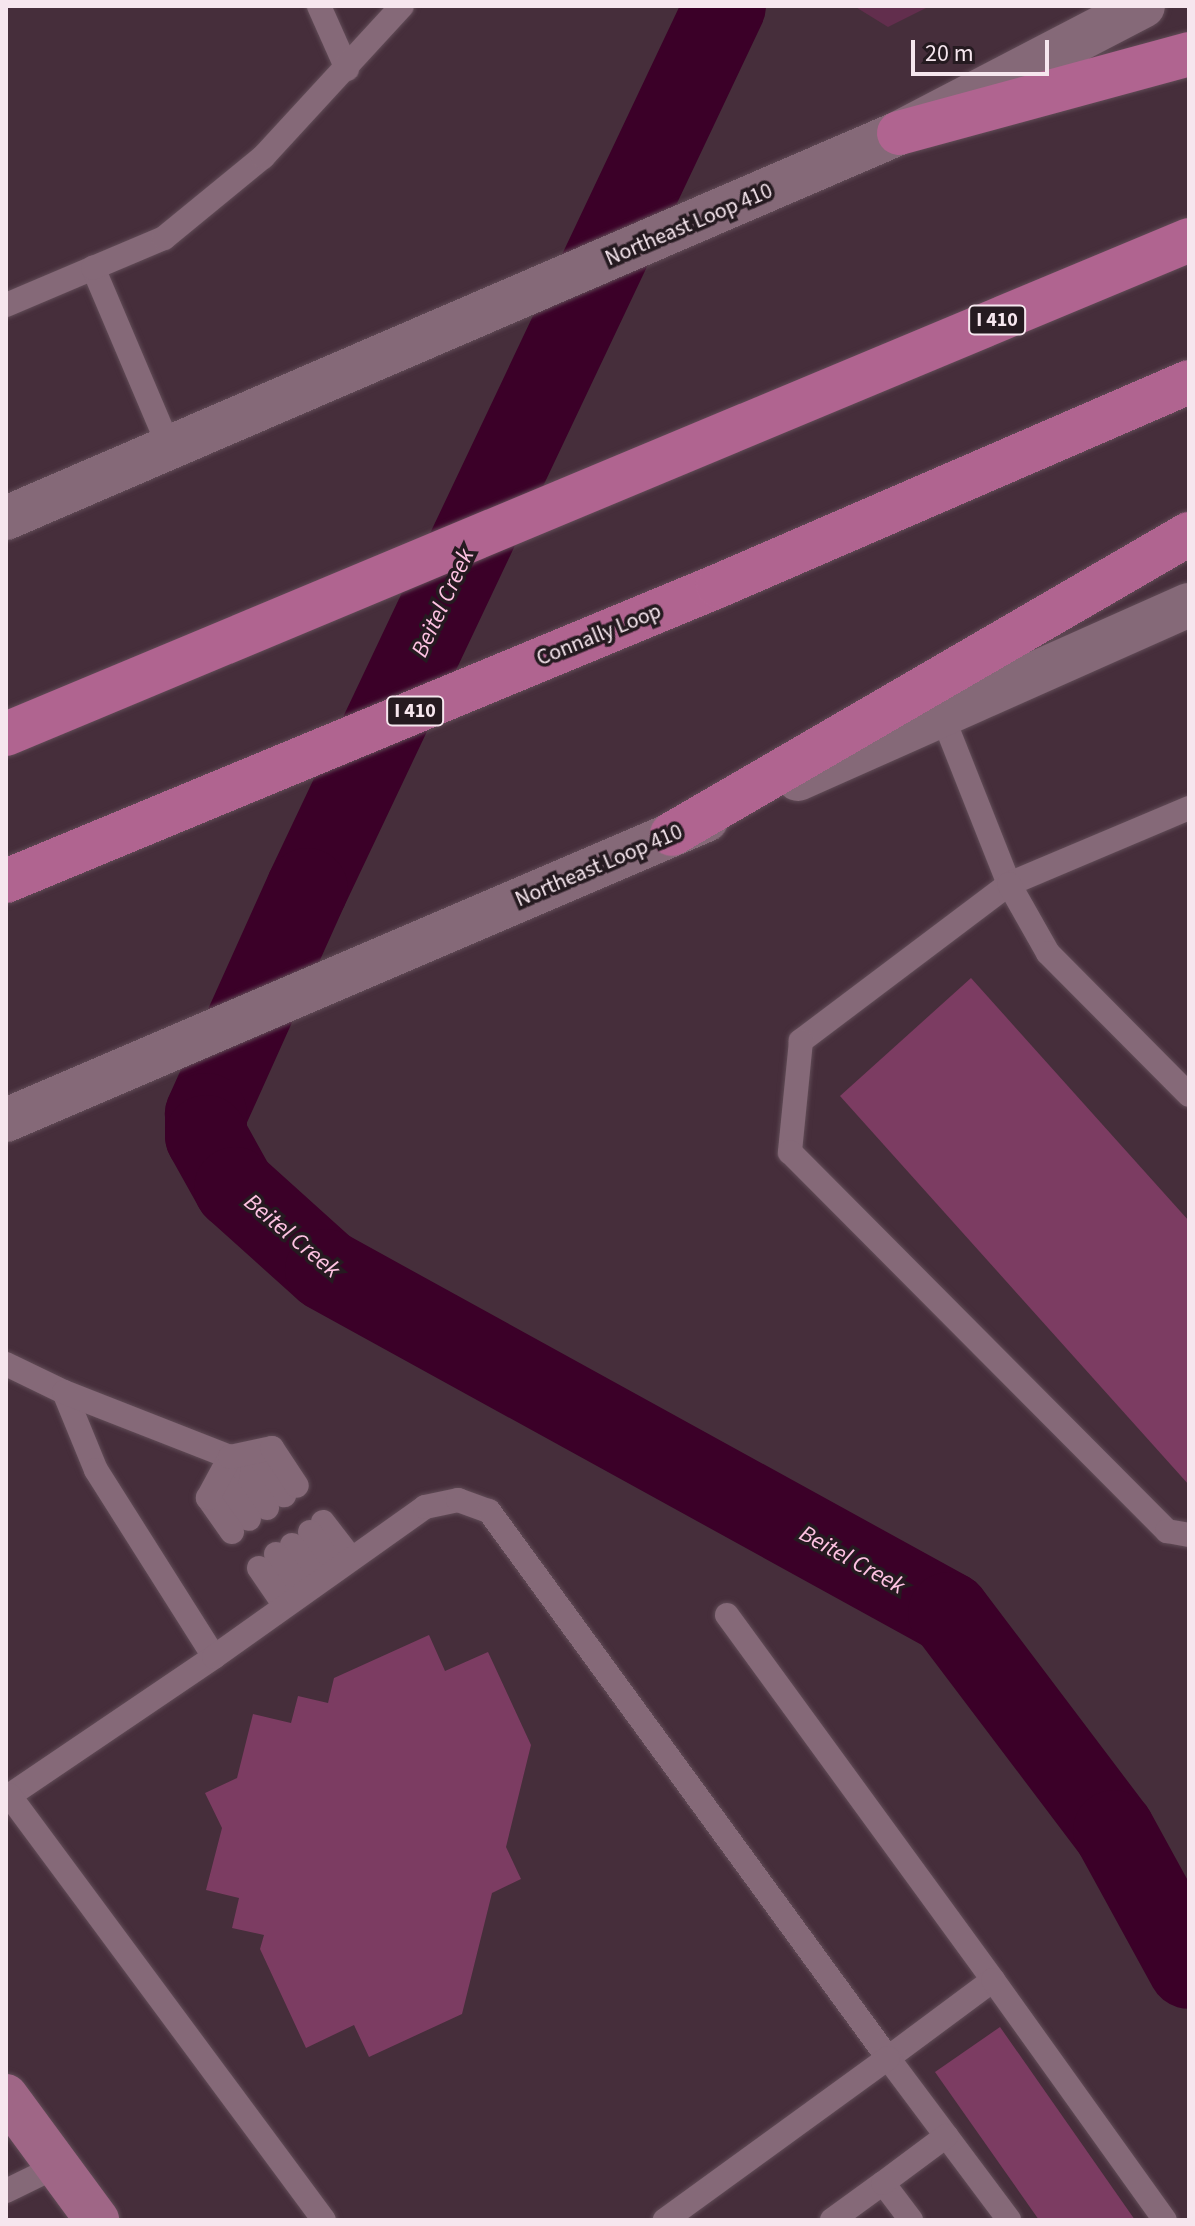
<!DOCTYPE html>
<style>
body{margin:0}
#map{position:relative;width:1195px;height:2226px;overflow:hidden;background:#462e3b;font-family:"Source Sans 3",sans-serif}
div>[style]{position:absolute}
.green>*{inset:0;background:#622e4d}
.river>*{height:82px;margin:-41px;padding:0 41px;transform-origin:41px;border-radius:41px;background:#3b0028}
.building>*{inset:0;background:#7c3c62}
.roads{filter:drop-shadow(0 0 2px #614c57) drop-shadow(0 0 2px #614c57)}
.service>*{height:24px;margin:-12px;padding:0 12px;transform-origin:12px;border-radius:12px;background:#856978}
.secondary>*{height:44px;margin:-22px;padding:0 22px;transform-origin:22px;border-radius:22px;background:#856978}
.primary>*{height:44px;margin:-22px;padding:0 22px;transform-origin:22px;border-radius:22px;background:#9f6686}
.motorway>*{height:44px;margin:-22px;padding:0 22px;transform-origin:22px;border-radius:22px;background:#b06490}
span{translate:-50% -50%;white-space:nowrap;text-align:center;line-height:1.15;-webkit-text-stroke:7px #251a20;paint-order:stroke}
.shield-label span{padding:2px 6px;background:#251a20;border:2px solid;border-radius:6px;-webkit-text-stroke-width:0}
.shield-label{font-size:20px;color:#f6e6ee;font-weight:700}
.street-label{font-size:22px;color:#f6e6ee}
.water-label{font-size:24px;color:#fec2e2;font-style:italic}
.frame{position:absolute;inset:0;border:8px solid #f6e6ee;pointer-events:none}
.scale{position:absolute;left:911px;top:40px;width:138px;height:36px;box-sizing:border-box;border:4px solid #f6e6ee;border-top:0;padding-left:10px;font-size:24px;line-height:28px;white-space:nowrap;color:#f6e6ee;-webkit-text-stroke:6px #251a20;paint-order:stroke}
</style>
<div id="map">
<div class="green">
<i style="clip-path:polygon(854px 6px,930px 6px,888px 27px)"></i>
</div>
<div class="river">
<i style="left:725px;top:6px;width:977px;rotate:115.33deg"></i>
<i style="left:307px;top:889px;width:247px;rotate:114.2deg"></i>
<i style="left:206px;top:1114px;width:22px;rotate:90deg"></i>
<i style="left:206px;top:1136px;width:60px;rotate:60.9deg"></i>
<i style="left:235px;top:1188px;width:122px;rotate:42deg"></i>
<i style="left:326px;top:1270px;width:711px;rotate:28.84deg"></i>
<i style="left:949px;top:1613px;width:273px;rotate:52.9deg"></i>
<i style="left:1114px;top:1831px;width:156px;rotate:61.3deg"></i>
</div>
<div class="building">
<i style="clip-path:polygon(971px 978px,1189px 1221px,1189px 1485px,840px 1096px)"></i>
<i style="clip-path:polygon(429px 1635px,445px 1671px,488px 1652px,531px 1745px,506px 1847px,521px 1879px,492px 1893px,462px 2014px,369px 2057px,354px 2025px,306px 2048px,260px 1949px,264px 1935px,232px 1928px,239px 1898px,206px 1890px,222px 1828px,205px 1793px,237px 1778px,253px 1714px,291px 1723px,298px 1696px,328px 1703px,334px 1678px)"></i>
<i style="clip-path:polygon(1000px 2027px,1135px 2220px,1039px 2220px,935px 2072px)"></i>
</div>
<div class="roads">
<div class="service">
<i style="left:319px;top:6px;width:69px;rotate:66deg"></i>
<i style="left:6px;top:305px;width:95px;rotate:-23deg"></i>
<i style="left:170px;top:449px;width:197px;rotate:-113deg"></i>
<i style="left:93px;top:268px;width:77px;rotate:-22.9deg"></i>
<i style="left:164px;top:238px;width:128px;rotate:-39.3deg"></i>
<i style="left:263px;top:157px;width:205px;rotate:-47.4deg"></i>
<i style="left:942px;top:715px;width:182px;rotate:68.4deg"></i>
<i style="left:1009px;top:884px;width:261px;rotate:143deg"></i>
<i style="left:801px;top:1041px;width:112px;rotate:95.7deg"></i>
<i style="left:790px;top:1152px;width:535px;rotate:45.15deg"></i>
<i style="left:1167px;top:1531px;width:22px;rotate:10deg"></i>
<i style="left:1189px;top:808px;width:195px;rotate:157.1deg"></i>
<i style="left:1009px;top:884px;width:79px;rotate:60.5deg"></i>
<i style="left:1048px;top:953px;width:200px;rotate:45.2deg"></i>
<i style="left:6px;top:1364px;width:64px;rotate:25.8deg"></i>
<i style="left:64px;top:1392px;width:84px;rotate:67.7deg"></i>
<i style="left:96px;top:1470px;width:221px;rotate:57.7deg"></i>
<i style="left:214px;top:1657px;width:251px;rotate:145.9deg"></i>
<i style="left:64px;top:1392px;width:178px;rotate:21.4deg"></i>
<i style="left:230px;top:1457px;width:28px;rotate:6deg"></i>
<i style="left:258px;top:1460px;width:44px;rotate:53.4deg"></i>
<i style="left:230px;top:1457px;width:63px;rotate:54deg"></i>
<i style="left:229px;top:1464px;width:22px;rotate:98deg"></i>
<i style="left:226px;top:1486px;width:40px;rotate:55.1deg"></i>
<i style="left:323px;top:1522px;width:44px;rotate:52.4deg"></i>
<i style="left:232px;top:1532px;width:42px;rotate:-125.2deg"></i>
<i style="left:208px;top:1498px;width:47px;rotate:-61.8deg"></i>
<i style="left:230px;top:1457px;width:43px;rotate:-12.1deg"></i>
<i style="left:272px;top:1448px;width:45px;rotate:56.7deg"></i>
<i style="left:310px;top:1532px;width:45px;rotate:56deg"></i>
<i style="left:292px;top:1545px;width:44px;rotate:54.2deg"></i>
<i style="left:276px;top:1554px;width:47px;rotate:54.6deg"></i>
<i style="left:259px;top:1568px;width:46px;rotate:55.6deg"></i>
<i style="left:727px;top:1615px;width:452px;rotate:53.9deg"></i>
<i style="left:993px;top:1980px;width:131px;rotate:143.4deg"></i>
<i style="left:888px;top:2058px;width:202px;rotate:53.2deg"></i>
<i style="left:214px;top:1657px;width:259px;rotate:-35.4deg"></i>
<i style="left:425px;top:1507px;width:34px;rotate:-12deg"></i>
<i style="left:458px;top:1500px;width:33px;rotate:20deg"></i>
<i style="left:489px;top:1511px;width:677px;rotate:53.89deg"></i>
<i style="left:888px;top:2058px;width:276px;rotate:144deg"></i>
<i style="left:9px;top:1795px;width:529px;rotate:53.46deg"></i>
<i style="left:993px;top:1980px;width:295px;rotate:54.4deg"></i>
<i style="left:6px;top:2191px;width:57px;rotate:-26.1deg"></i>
<i style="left:832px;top:2220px;width:63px;rotate:-36deg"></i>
<i style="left:911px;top:2220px;width:46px;rotate:-127.1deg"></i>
<i style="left:883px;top:2183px;width:79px;rotate:-36.7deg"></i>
</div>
<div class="secondary">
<i style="left:6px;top:518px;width:972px;rotate:-23.32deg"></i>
<i style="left:899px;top:133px;width:275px;rotate:-27.5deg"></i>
<i style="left:798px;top:779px;width:428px;rotate:-24deg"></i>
<i style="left:6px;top:1120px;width:762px;rotate:-23.2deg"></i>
</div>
<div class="primary">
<i style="left:6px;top:2096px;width:154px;rotate:53.7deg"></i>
</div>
<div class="motorway">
<i style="left:899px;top:133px;width:301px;rotate:-15.2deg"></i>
<i style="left:6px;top:734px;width:1282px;rotate:-22.66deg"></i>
<i style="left:672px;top:834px;width:598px;rotate:-30.13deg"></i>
<i style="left:6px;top:881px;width:771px;rotate:-22.51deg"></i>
<i style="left:718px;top:586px;width:513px;rotate:-23.42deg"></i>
</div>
</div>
<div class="shield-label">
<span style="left:997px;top:320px">I 410</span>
<span style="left:415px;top:711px">I 410</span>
</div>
<div class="street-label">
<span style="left:689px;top:225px;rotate:-23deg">Northeast Loop 410</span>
<span style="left:599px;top:635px;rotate:-22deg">Connally Loop</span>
<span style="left:599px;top:866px;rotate:-23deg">Northeast Loop 410</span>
</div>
<div class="water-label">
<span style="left:443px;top:603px;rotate:-65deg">Beitel Creek</span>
<span style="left:292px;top:1236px;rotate:40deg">Beitel Creek</span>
<span style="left:852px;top:1560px;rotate:29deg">Beitel Creek</span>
</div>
<div class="frame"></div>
<div class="scale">20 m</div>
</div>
